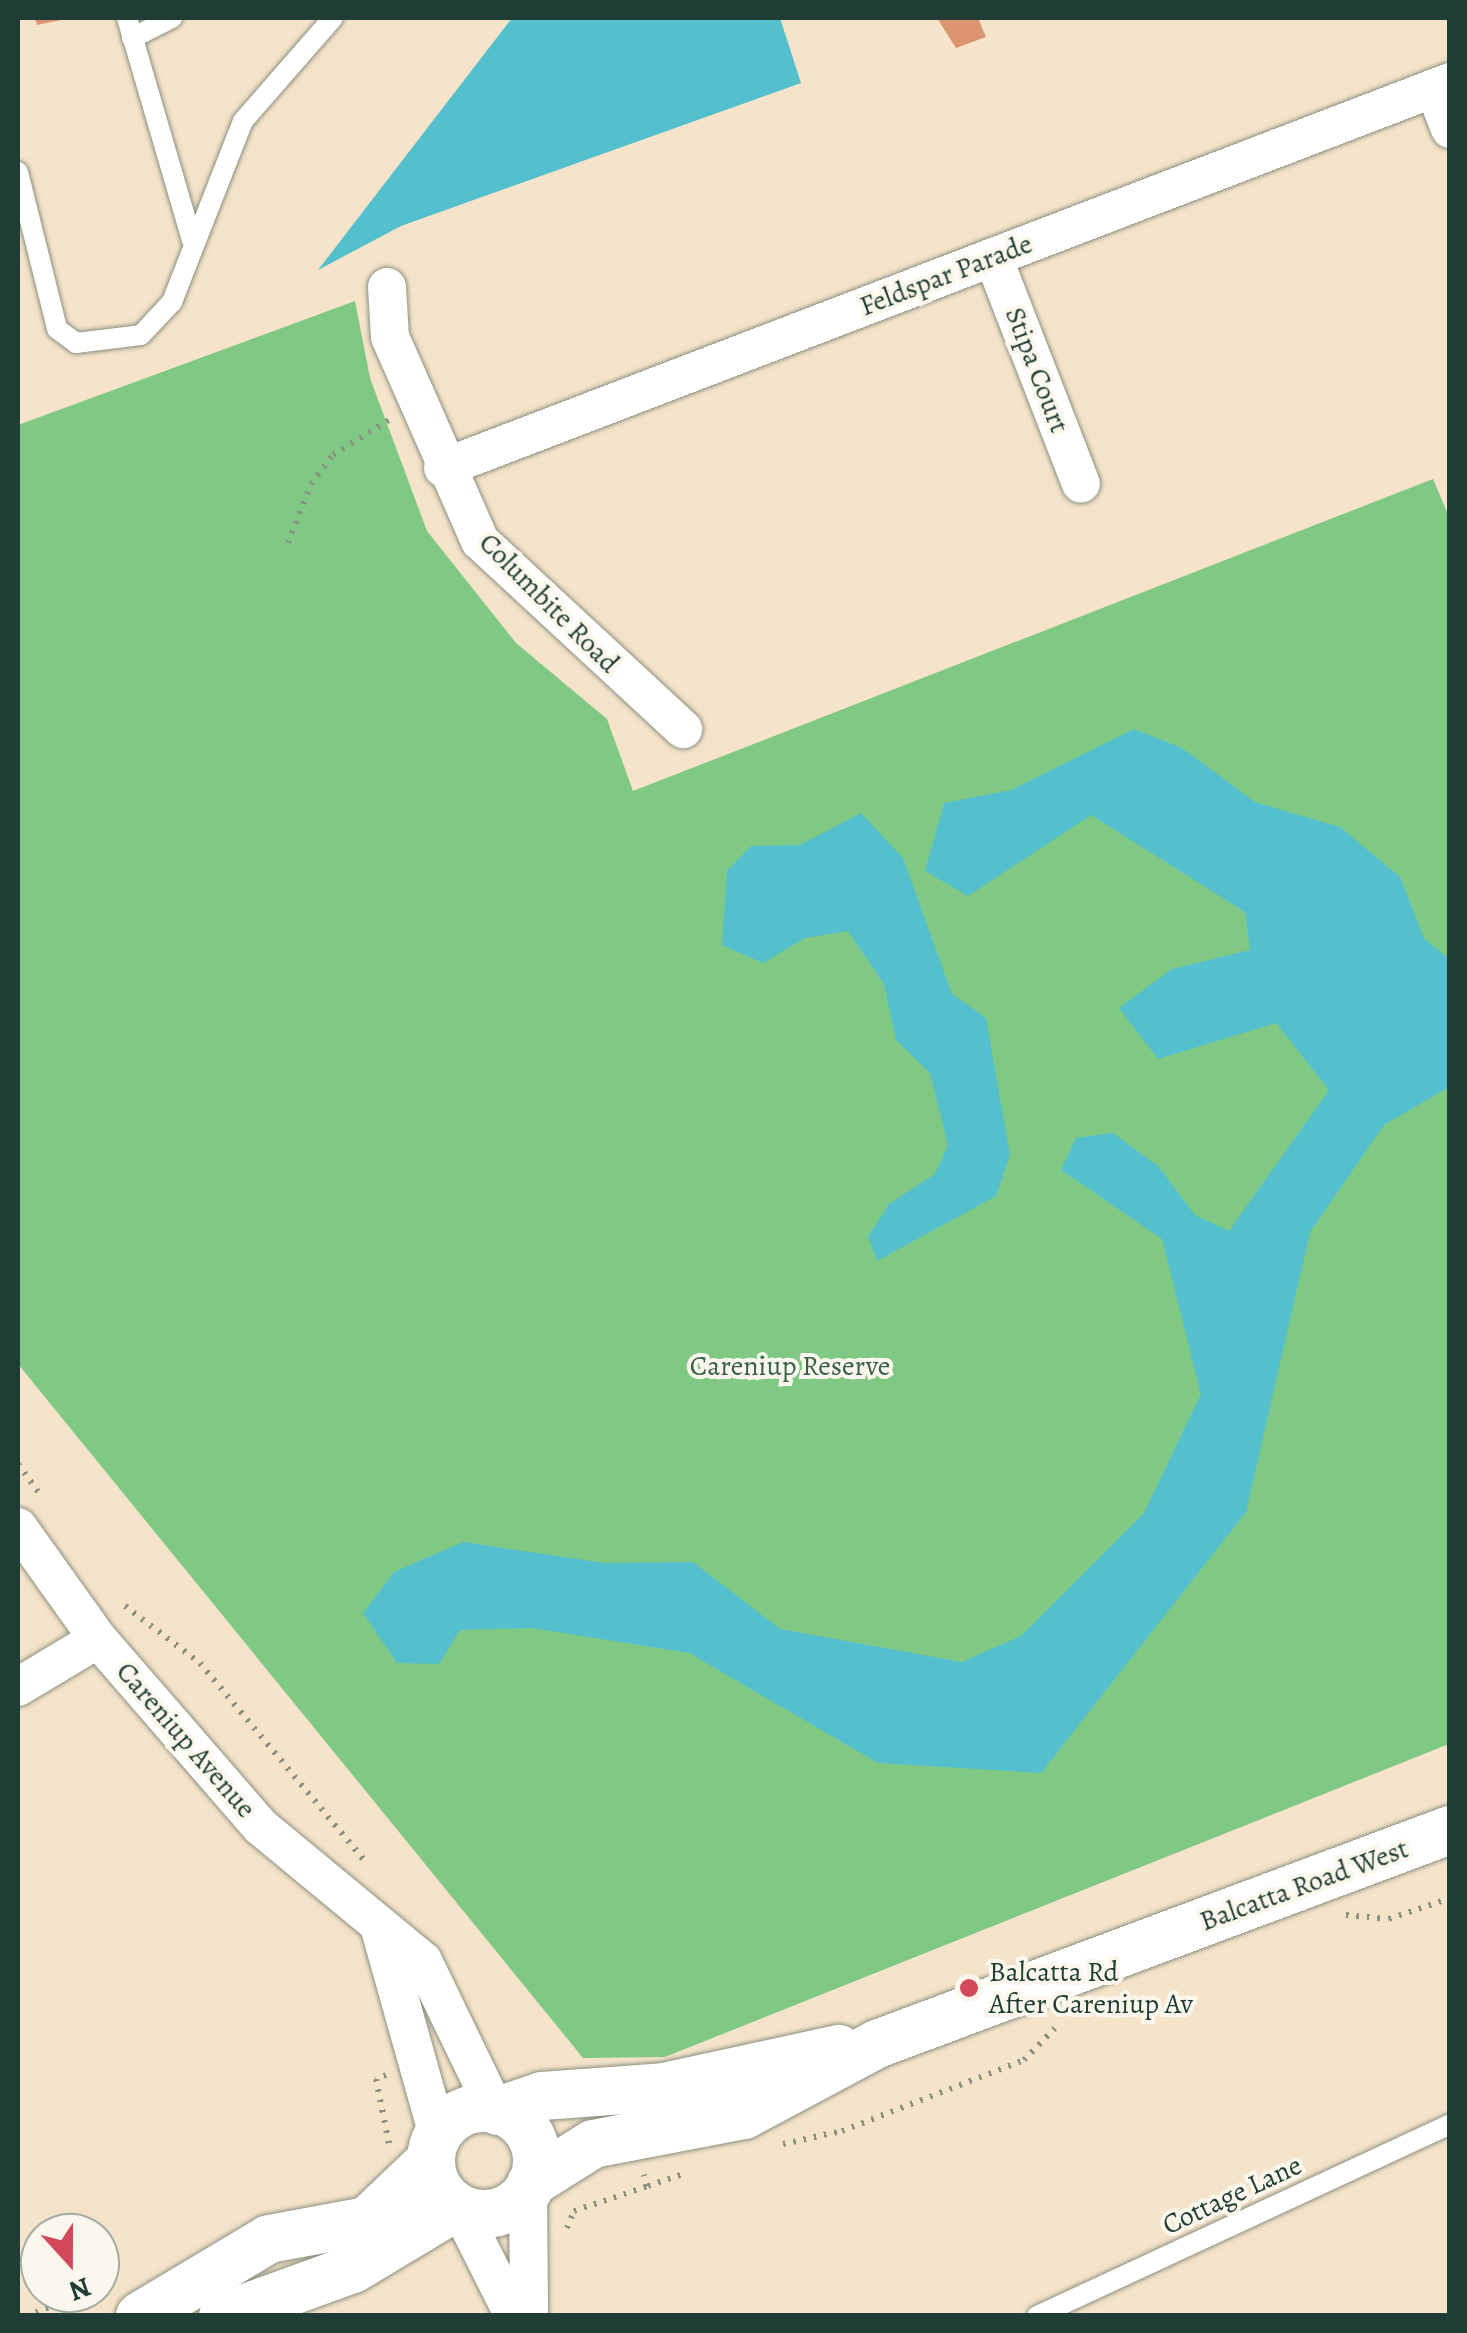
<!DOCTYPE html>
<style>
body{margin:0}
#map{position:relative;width:1467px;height:2333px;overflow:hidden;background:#f5e3ca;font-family:Alegreya,serif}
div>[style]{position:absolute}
.green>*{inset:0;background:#80c985}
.water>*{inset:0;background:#54c0cd}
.building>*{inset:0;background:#dc9370}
.path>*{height:6px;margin-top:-3px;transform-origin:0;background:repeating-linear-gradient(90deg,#8a907f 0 2.5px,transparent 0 10.5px)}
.roads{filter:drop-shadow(0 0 2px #8a907f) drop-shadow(0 0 2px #8a907f)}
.service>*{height:20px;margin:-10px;padding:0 10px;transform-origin:10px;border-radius:10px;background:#fff}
.minor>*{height:38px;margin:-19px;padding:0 19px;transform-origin:19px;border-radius:19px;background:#fff}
.tertiary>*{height:48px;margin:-24px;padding:0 24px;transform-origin:24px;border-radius:24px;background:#fff}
.tertiary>.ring{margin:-24px;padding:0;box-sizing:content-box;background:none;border:48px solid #fff;border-radius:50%}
.dots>*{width:28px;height:28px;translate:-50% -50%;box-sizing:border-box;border:5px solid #fbf7ec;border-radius:50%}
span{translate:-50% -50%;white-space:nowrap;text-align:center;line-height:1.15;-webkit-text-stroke:8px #fbf7ec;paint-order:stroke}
.street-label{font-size:28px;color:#1f3d34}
.park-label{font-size:28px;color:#376048}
.poi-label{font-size:28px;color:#1f3d34}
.left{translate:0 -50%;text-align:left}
.frame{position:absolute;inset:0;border:20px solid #1f3d34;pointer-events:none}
.north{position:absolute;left:20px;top:2213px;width:100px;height:100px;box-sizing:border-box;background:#fbf7ec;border:2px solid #a3ada2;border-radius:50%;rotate:159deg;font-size:28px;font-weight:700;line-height:40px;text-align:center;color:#1f3d34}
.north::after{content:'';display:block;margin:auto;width:35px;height:45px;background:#d1495b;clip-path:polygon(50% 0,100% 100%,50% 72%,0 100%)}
</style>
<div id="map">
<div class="green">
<i style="clip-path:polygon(355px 301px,370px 378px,427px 531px,516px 643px,607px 719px,633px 791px,1433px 479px,1450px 519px,1449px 1744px,665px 2057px,583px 2058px,18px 1364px,18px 425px)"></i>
</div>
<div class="water">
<i style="clip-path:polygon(512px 18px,780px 18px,801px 83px,401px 226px,318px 270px)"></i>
<i style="clip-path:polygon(1134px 729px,1182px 748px,1255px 802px,1340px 827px,1400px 877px,1424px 938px,1449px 959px,1449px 1087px,1384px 1125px,1310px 1232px,1246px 1512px,1041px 1773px,878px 1763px,689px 1653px,532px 1628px,460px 1630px,439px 1664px,397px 1663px,363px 1613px,394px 1572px,463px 1542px,605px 1563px,693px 1562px,780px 1629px,962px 1662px,1021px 1636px,1144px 1513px,1201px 1394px,1162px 1239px,1061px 1170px,1076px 1138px,1113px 1133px,1159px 1167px,1195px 1215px,1229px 1231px,1329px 1090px,1276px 1023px,1158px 1059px,1119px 1008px,1172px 969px,1250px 950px,1245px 912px,1091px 815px,968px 896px,925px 871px,944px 803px,1011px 790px)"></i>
<i style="clip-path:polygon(861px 813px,903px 858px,952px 994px,986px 1018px,1010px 1155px,996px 1196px,877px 1261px,868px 1237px,889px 1204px,935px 1174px,948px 1145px,930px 1073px,896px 1040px,884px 984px,848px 931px,805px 938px,763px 963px,722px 945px,727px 871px,751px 846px,800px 845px)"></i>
</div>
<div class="building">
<i style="clip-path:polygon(35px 18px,65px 18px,66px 19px,37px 25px)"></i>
<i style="clip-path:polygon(937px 18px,978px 18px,986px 37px,956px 48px)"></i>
</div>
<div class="path">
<i style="left:288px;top:543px;width:63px;rotate:-68.7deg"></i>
<i style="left:311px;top:484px;width:36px;rotate:-53deg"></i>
<i style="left:333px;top:455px;width:66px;rotate:-32deg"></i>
<i style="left:18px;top:1464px;width:41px;rotate:54deg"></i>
<i style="left:125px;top:1606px;width:94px;rotate:37.2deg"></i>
<i style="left:200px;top:1663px;width:258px;rotate:50.2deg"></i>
<i style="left:1346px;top:1915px;width:43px;rotate:5.3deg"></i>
<i style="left:1389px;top:1919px;width:65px;rotate:-19deg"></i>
<i style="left:386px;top:2075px;width:11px;rotate:158deg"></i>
<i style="left:376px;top:2079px;width:66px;rotate:78.7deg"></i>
<i style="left:783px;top:2144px;width:60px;rotate:-12.4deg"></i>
<i style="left:842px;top:2131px;width:195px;rotate:-21.3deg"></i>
<i style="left:1024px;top:2060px;width:52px;rotate:-45.8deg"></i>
<i style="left:648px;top:2186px;width:39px;rotate:-19deg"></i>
<i style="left:567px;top:2228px;width:18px;rotate:-68deg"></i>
<i style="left:574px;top:2211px;width:78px;rotate:-18.7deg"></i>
<i style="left:648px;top:2186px;width:12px;rotate:-110deg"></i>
<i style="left:26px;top:2316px;width:65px;rotate:-20.7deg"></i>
</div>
<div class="roads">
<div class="service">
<i style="left:127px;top:18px;width:232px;rotate:73.7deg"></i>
<i style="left:132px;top:38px;width:45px;rotate:-26.6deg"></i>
<i style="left:18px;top:172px;width:162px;rotate:76deg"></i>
<i style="left:57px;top:329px;width:24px;rotate:36deg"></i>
<i style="left:76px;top:343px;width:65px;rotate:-7deg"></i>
<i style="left:141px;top:335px;width:45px;rotate:-46.8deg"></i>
<i style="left:172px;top:302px;width:194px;rotate:-68.6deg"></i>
<i style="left:243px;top:121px;width:137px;rotate:-48.9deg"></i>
<i style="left:1037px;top:2316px;width:455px;rotate:-24.9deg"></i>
</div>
<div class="minor">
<i style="left:1434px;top:88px;width:44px;rotate:68.7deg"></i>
<i style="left:993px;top:257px;width:243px;rotate:68.8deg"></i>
<i style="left:387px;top:287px;width:50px;rotate:86.6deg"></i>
<i style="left:390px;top:337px;width:223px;rotate:66.2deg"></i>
<i style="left:480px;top:541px;width:277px;rotate:42.8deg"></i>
<i style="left:443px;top:468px;width:1078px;rotate:-20.97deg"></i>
<i style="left:18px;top:1527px;width:138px;rotate:54.5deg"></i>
<i style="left:98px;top:1639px;width:249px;rotate:49.1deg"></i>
<i style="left:261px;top:1827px;width:210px;rotate:39.6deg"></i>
<i style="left:423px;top:1961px;width:165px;rotate:64.2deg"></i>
<i style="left:18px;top:1687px;width:93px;rotate:-31deg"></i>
<i style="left:380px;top:1929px;width:215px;rotate:74.3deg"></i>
<i style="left:528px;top:2191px;width:125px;rotate:89.5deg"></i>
<i style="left:460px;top:2209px;width:120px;rotate:63.2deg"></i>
</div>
<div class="tertiary">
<i class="ring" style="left:431px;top:2108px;width:58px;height:58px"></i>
<i style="left:498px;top:2111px;width:46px;rotate:-18.8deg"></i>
<i style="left:542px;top:2096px;width:122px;rotate:-4.2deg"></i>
<i style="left:664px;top:2087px;width:179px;rotate:-12.3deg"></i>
<i style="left:531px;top:2183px;width:73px;rotate:-32.2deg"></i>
<i style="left:593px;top:2144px;width:154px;rotate:-10.9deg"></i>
<i style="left:744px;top:2115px;width:151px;rotate:-28.1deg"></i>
<i style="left:877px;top:2044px;width:612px;rotate:-20.48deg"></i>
<i style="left:140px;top:2316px;width:150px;rotate:-30.8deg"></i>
<i style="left:269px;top:2239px;width:100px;rotate:-10.4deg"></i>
<i style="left:367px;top:2221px;width:88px;rotate:-43.6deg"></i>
<i style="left:223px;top:2316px;width:138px;rotate:-19.9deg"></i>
<i style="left:353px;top:2269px;width:120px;rotate:-31deg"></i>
</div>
</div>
<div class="dots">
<i style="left:969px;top:1988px;background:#d1495b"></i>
</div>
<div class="street-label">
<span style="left:946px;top:275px;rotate:-21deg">Feldspar Parade</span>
<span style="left:1037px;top:370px;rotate:69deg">Stipa Court</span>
<span style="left:549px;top:603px;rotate:45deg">Columbite Road</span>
<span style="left:186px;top:1740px;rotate:49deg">Careniup Avenue</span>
<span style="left:1304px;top:1885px;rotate:-20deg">Balcatta Road West</span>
<span style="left:1232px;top:2195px;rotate:-25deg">Cottage Lane</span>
</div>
<div class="park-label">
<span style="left:790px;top:1366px">Careniup Reserve</span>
</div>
<div class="poi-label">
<span class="left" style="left:989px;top:1988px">Balcatta Rd<br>After Careniup Av</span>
</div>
<div class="frame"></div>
<div class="north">N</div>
</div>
